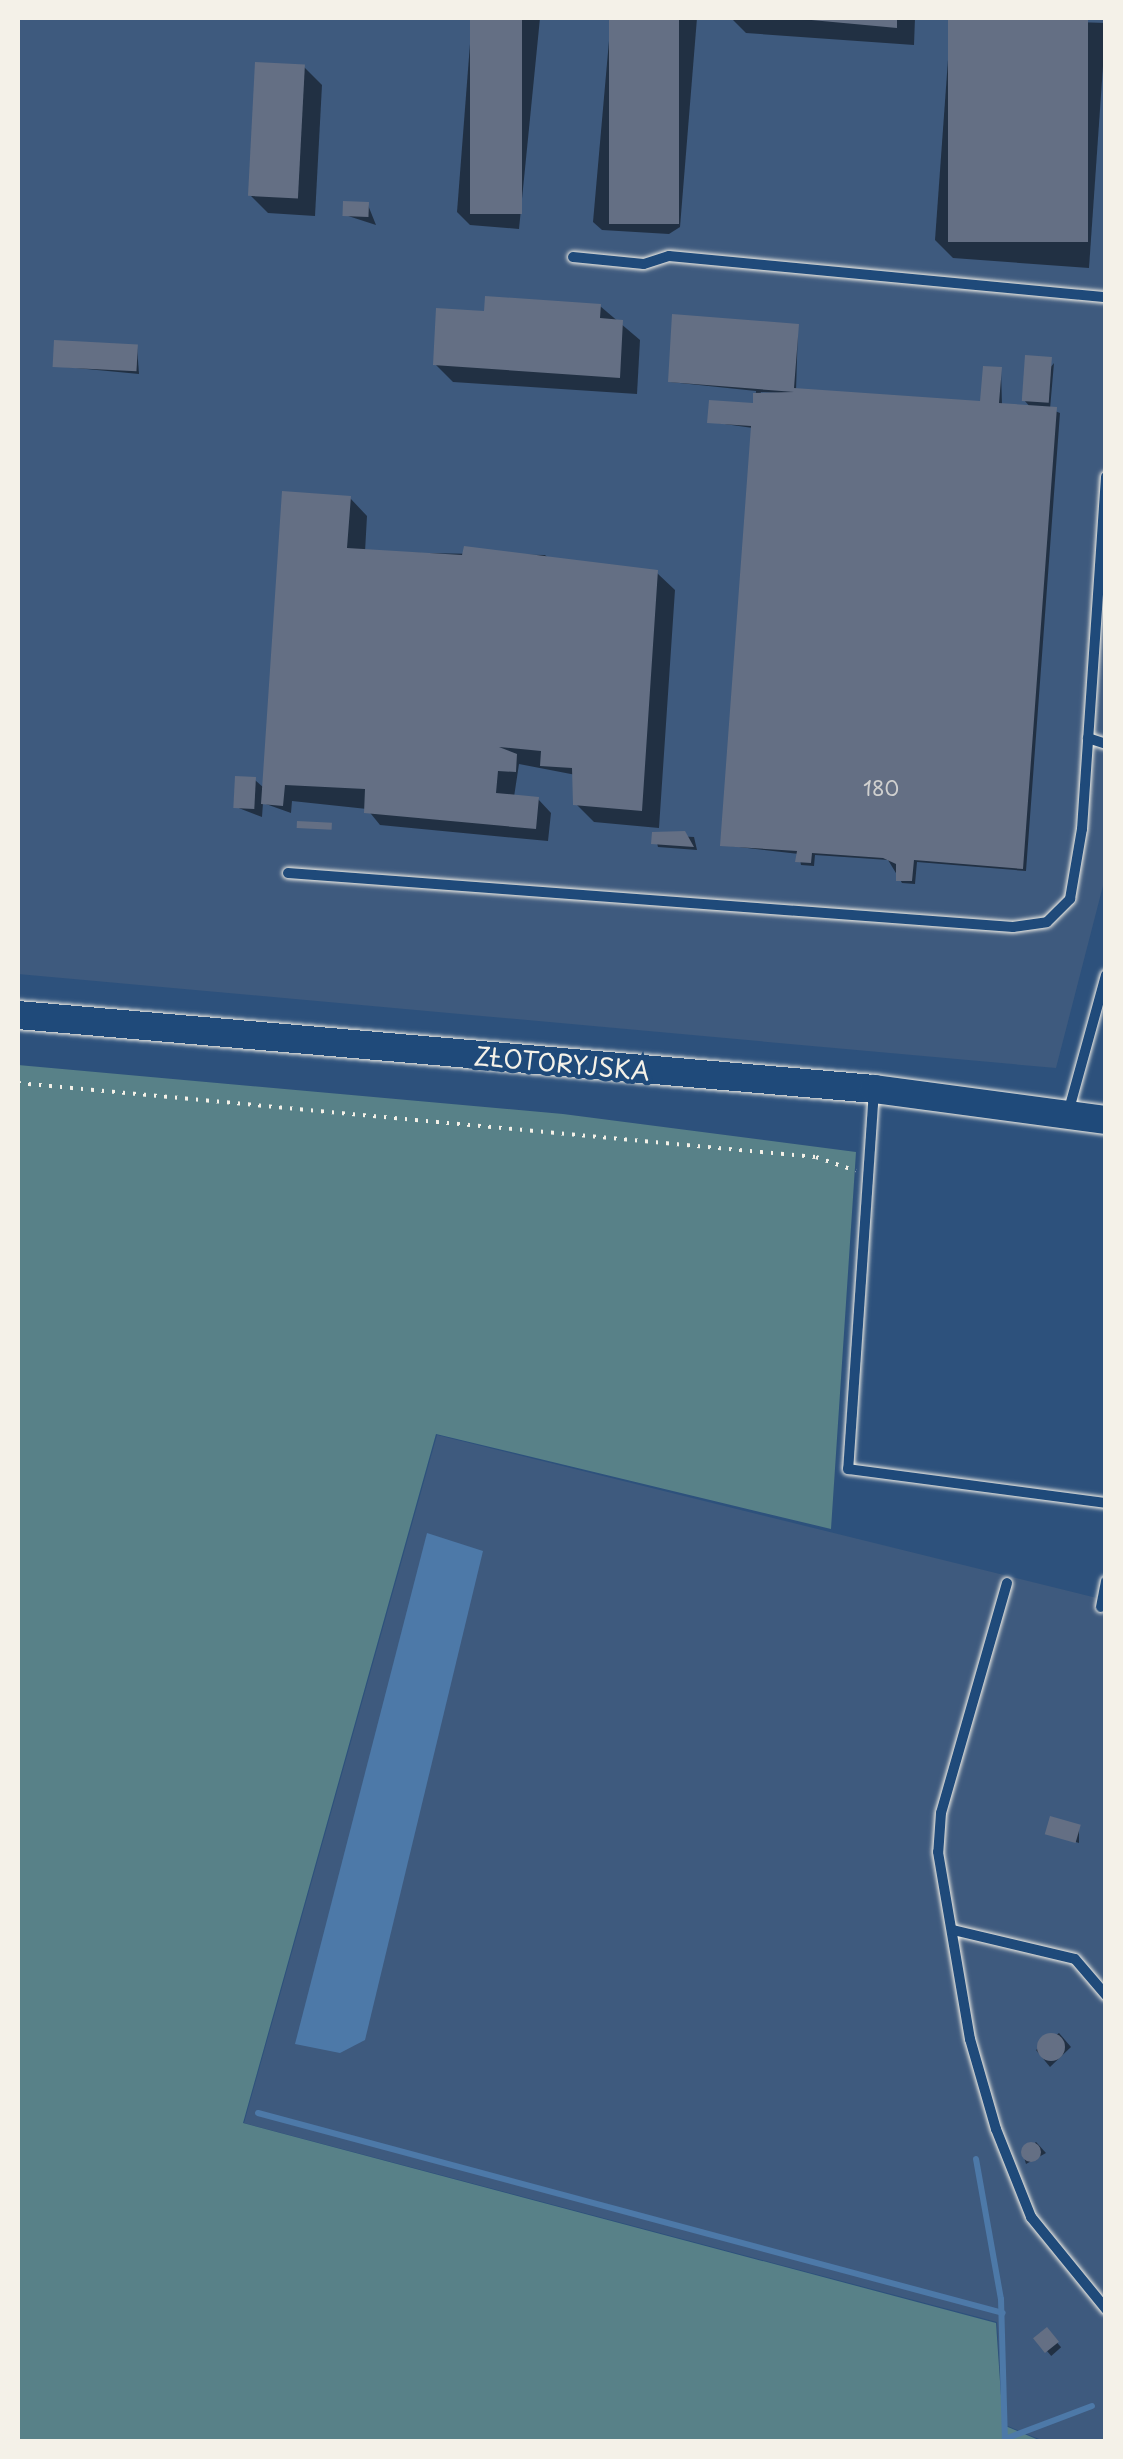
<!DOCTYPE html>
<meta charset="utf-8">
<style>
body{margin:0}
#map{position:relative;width:1123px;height:2459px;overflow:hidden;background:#2d517c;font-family:"Playpen Sans",sans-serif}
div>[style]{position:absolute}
.built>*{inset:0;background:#3e5a7e}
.green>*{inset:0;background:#588188}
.water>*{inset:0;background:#4d79a8}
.shadow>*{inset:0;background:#0007;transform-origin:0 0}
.stream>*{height:6px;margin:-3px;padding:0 3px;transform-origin:3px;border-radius:3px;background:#4d79a8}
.building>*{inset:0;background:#646f84;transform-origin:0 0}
.round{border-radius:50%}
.path>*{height:4px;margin-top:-2px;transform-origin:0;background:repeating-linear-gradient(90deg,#f4f1e8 0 2.5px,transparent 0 10.5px)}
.roads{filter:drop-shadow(0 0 2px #f4f1e8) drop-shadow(0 0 2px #f4f1e8)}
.service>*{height:10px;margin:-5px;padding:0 5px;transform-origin:5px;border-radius:5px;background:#1f4a7a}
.secondary>*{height:28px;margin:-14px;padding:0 14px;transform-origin:14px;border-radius:14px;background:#1f4a7a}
span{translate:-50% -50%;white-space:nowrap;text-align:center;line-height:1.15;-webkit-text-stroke:9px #1f4a7a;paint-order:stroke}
.number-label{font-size:20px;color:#d0d0cf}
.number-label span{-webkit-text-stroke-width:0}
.street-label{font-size:25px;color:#f4f1e8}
.frame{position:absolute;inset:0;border:20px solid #f4f1e8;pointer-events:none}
</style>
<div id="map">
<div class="built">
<i style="clip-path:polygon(18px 18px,1105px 18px,1105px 878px,1056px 1068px,18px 974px)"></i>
<i style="clip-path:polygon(437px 1435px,1105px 1600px,1105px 2441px,1044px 2441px,1003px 2424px,997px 2322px,244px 2123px)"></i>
</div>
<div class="green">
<i style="clip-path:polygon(18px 1065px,563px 1114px,856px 1152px,831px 1529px,436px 1434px,243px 2123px,996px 2323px,1003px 2425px,1041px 2441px,18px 2441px)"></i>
</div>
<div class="water">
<i style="clip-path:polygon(427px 1533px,483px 1551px,365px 2040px,340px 2053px,295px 2044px)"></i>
</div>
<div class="shadow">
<i style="clip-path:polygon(472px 18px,540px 18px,519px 229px,470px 225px,457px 212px)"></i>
<i style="clip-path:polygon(611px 18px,697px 18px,680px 227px,669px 234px,602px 230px,593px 222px)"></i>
<i style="clip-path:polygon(731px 18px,915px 18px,914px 45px,746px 33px)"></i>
<i style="clip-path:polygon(951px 18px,1106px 23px,1089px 268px,953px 258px,935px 240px)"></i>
<i style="clip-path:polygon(304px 67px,322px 85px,315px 216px,268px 213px,250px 195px)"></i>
<i style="clip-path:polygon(368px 205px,376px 225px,345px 215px)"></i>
<i style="clip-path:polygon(600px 306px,640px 340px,637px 394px,453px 382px,435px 364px,486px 314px)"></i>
<i style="clip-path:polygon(evenodd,798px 327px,796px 391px,983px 403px,1001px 369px,1002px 405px,1031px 408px,1024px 400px,1054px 363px,1050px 409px,1060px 413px,1026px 871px,917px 862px,915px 884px,902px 883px,888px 860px,815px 855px,814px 866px,801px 865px,799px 854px,722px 845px,753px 428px,710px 422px,755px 406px,756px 391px,670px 382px,798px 327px,761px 392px,796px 394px,760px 396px,761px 392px)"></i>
<i style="clip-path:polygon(137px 347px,139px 374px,55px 366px)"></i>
<i style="clip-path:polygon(350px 498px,367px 516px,365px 552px,545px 555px,554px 564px,657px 573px,675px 590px,659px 828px,594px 822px,576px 804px,576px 775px,519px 764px,514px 797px,538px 799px,551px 813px,548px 841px,380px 825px,367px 809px,292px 801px,291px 813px,263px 803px,262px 817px,236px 807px,255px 780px,264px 788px)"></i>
<i style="clip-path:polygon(655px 835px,694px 837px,697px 850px,658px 847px)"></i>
<i style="clip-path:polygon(1079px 1827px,1079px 1843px,1048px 1833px)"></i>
<i style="clip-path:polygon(1059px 2033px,1071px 2047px,1050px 2067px,1036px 2050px)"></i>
<i style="clip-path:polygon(1036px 2142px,1046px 2153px,1026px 2164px,1023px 2154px)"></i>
<i style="left:1046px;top:2330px;width:23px;height:13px;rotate:49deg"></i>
</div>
<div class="stream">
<i style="left:258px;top:2113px;width:771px;rotate:15.03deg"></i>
<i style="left:976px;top:2159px;width:142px;rotate:79.9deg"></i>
<i style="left:1001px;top:2299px;width:140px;rotate:88.4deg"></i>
<i style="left:1005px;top:2439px;width:93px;rotate:-20.8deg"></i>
</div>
<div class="building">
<i style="left:470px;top:18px;width:52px;height:196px"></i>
<i style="left:609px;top:18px;width:70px;height:206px"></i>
<i style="clip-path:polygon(790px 18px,897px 18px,897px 28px)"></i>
<i style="left:948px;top:18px;width:140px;height:224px"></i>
<i style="left:255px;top:62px;width:50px;height:134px;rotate:3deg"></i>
<i style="left:343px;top:201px;width:26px;height:15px;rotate:2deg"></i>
<i style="clip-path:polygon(485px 296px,601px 304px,600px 318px,623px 320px,620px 378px,433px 365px,436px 308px,484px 311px)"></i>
<i style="clip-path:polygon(672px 314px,799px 324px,794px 388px,980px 401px,983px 366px,1002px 367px,999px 403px,1057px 407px,1023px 869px,914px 860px,912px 881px,896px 881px,896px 864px,883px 858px,812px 853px,811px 863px,795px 862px,797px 851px,720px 846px,751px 426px,707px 423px,709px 400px,753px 403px,753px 393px,794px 392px,668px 382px)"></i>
<i style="left:54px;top:340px;width:84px;height:27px;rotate:3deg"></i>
<i style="left:1025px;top:355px;width:27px;height:46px;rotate:4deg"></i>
<i style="clip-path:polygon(282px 491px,351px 496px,347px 548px,462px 555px,464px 546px,658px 570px,642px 811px,573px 805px,572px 768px,540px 766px,541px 751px,499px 747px,517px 754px,516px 772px,498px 771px,496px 793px,539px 797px,536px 829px,364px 813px,365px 789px,285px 785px,283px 806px,261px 804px)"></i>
<i style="left:235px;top:776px;width:21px;height:32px;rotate:3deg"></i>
<i style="left:297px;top:821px;width:35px;height:7px;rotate:3deg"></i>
<i style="clip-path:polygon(652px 832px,685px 831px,694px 847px,651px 844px)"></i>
<i style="left:1050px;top:1816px;width:32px;height:19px;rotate:16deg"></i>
<i class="round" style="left:1037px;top:2033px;width:28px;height:28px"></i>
<i class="round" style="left:1021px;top:2142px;width:20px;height:20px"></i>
<i style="left:1047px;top:2327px;width:19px;height:18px;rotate:51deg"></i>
</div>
<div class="path">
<i style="left:18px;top:1083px;width:801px;rotate:5.3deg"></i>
<i style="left:816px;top:1157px;width:42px;rotate:19.3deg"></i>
<i style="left:1105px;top:1252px;width:3px;rotate:-72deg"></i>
</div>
<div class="roads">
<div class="service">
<i style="left:573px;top:257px;width:71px;rotate:5.6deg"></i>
<i style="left:644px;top:264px;width:26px;rotate:-18deg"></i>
<i style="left:669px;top:256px;width:439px;rotate:5.4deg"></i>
<i style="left:1088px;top:738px;width:19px;rotate:18deg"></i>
<i style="left:288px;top:873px;width:727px;rotate:4.26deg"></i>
<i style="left:1013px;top:927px;width:34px;rotate:-8deg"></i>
<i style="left:1047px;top:922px;width:33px;rotate:-45deg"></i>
<i style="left:1070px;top:899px;width:71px;rotate:-80.3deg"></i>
<i style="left:1082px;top:829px;width:353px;rotate:-86.1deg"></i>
<i style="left:874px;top:1090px;width:380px;rotate:93.9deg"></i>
<i style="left:848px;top:1469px;width:260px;rotate:7.5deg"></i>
<i style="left:1068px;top:1113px;width:143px;rotate:-74.6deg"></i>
<i style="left:1007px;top:1583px;width:239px;rotate:106deg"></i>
<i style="left:941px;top:1813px;width:39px;rotate:94deg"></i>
<i style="left:938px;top:1852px;width:190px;rotate:80.3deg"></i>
<i style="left:970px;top:2039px;width:94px;rotate:73.9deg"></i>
<i style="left:996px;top:2129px;width:95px;rotate:68.3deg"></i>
<i style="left:1031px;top:2217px;width:119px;rotate:50.8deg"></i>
<i style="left:1101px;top:1607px;width:26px;rotate:-79deg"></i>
<i style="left:953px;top:1930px;width:125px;rotate:13.4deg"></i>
<i style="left:1075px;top:1959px;width:48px;rotate:49.3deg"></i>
</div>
<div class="secondary">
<i style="left:18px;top:1015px;width:859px;rotate:4.94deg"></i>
<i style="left:874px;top:1089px;width:234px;rotate:7.6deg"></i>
</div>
</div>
<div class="number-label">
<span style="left:881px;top:788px">180</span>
</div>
<div class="street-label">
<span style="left:562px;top:1063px;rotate:5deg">ZŁOTORYJSKA</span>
</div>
<div class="frame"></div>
</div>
